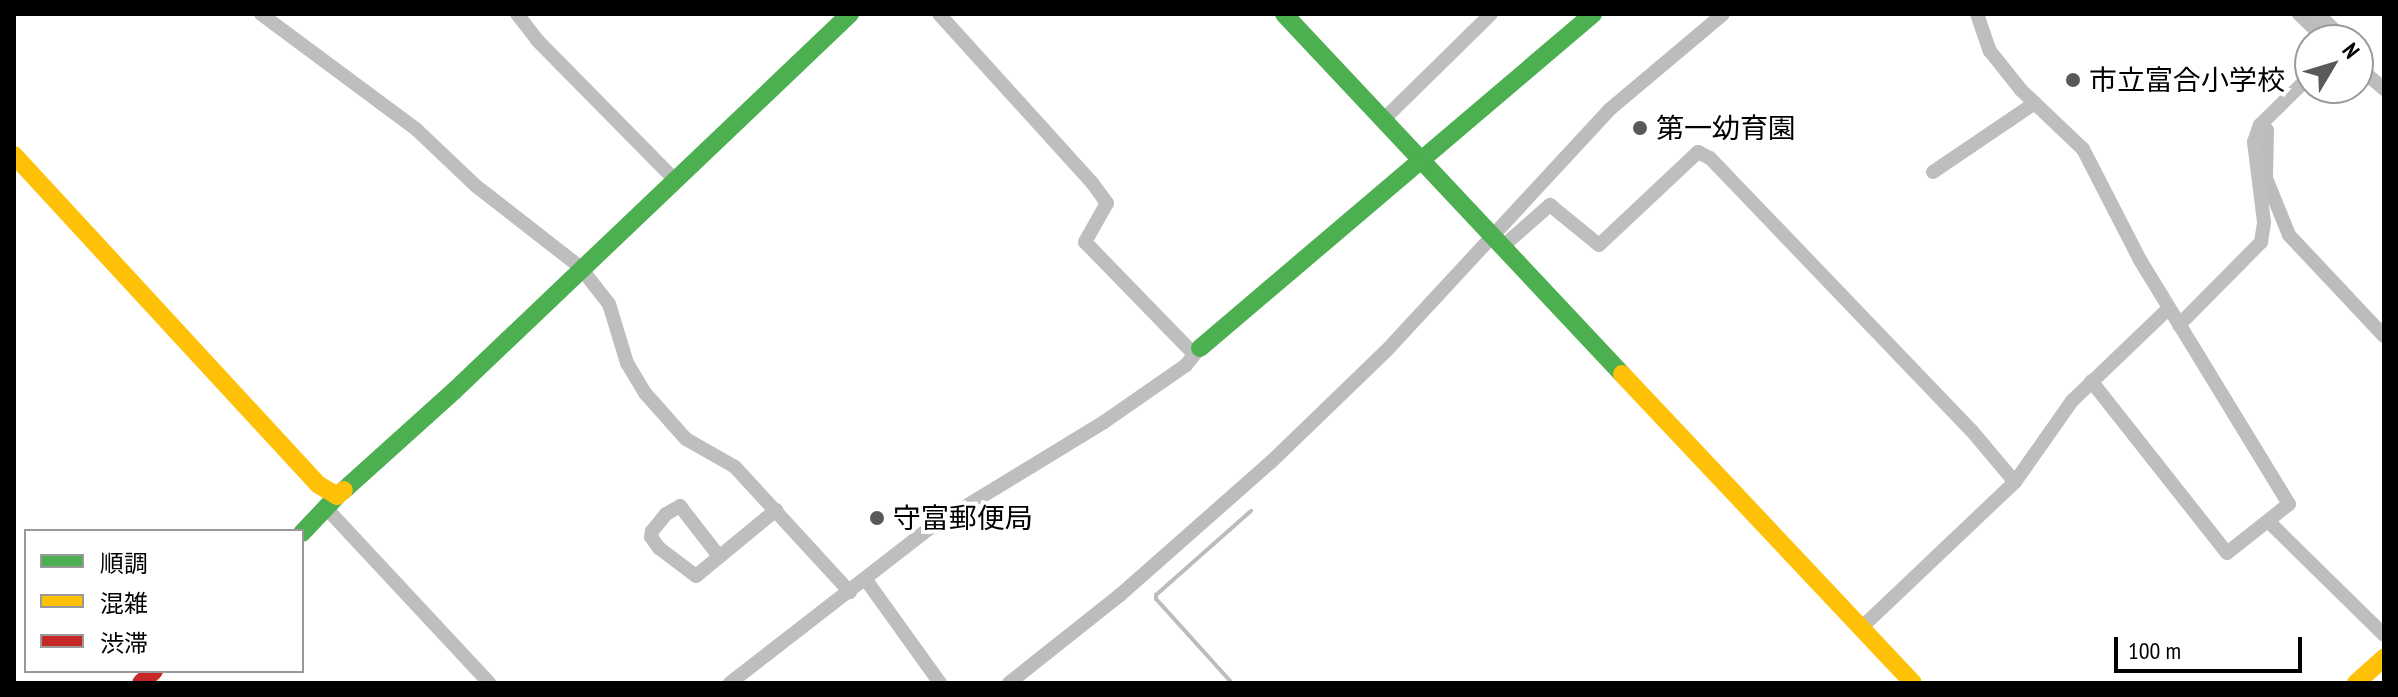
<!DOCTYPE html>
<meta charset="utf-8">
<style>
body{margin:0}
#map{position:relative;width:2398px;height:697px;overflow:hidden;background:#fff;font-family:"PT Sans Narrow","Noto Sans JP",sans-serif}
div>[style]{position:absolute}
.stream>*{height:4px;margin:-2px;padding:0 2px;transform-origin:2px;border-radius:2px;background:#bcbcbc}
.canal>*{height:14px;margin:-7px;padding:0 7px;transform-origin:7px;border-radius:7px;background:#bcbcbc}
.street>*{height:14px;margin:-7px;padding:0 7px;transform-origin:7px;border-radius:7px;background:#bebebe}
.fast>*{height:18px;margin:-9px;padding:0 9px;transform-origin:9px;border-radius:9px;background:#4caf50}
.slow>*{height:18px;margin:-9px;padding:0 9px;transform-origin:9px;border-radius:9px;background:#ffc107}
.jam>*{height:18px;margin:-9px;padding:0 9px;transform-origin:9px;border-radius:9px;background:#c62828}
.dots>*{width:22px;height:22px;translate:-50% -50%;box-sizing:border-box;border:4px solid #fff;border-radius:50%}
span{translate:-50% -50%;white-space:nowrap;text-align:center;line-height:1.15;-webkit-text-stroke:8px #fff;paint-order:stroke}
.poi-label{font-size:28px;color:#000}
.left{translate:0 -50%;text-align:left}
.frame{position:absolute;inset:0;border:16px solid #000;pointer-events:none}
.legend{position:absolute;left:24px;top:529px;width:280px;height:144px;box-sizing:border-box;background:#fff;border:2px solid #999;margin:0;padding:10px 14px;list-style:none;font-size:24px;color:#000}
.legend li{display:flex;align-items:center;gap:16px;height:40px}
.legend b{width:40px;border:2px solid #999}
.north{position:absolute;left:2294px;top:24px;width:80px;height:80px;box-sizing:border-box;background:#fff;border:2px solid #999;border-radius:50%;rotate:52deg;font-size:22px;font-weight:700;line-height:32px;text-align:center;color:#000}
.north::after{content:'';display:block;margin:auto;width:28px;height:36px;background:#595959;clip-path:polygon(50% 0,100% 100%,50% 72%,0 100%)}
.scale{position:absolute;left:2114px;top:637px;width:188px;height:36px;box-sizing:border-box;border:4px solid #000;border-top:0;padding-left:10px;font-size:24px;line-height:28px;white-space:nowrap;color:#000;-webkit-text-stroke:6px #fff;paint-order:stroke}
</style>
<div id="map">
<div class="stream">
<i style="left:1232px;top:683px;width:113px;rotate:-132.1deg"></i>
<i style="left:1156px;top:599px;width:4px;rotate:-90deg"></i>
<i style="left:1156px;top:595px;width:127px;rotate:-41.5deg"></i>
</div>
<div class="canal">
<i style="left:2299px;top:14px;width:37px;rotate:44deg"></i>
<i style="left:2358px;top:67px;width:34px;rotate:40deg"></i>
<i style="left:2267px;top:130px;width:48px;rotate:91.2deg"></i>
<i style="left:2266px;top:178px;width:61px;rotate:68deg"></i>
<i style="left:2289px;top:235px;width:139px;rotate:46.8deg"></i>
<i style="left:1009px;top:683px;width:142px;rotate:-38.4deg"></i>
<i style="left:1120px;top:595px;width:201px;rotate:-41.4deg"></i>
<i style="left:1271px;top:462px;width:161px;rotate:-44deg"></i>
<i style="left:1387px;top:350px;width:327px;rotate:-47.2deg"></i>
<i style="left:1609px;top:110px;width:149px;rotate:-40.1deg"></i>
</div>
<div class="street">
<i style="left:261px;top:14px;width:194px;rotate:36.6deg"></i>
<i style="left:417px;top:130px;width:81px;rotate:43.5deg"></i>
<i style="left:476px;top:186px;width:132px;rotate:37.9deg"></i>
<i style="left:580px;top:267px;width:47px;rotate:51.9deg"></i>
<i style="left:609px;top:304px;width:62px;rotate:73deg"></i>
<i style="left:627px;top:363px;width:35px;rotate:59deg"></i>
<i style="left:645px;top:393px;width:62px;rotate:48.3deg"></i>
<i style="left:686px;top:439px;width:56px;rotate:29.7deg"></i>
<i style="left:735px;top:467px;width:170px;rotate:47.4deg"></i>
<i style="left:517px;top:14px;width:33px;rotate:52deg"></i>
<i style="left:537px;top:40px;width:195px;rotate:45.4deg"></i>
<i style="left:939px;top:14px;width:229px;rotate:47.8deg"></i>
<i style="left:1093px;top:184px;width:24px;rotate:54deg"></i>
<i style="left:1107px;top:203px;width:45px;rotate:119.4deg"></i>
<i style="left:1085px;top:242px;width:155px;rotate:45.8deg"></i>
<i style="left:1977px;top:14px;width:39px;rotate:71deg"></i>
<i style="left:1990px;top:51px;width:50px;rotate:51.5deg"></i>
<i style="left:2021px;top:90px;width:86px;rotate:43.6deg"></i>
<i style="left:2083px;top:149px;width:125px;rotate:62.8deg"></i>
<i style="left:2140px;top:260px;width:286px;rotate:58.6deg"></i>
<i style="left:2289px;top:504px;width:79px;rotate:141.7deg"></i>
<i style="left:2227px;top:553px;width:219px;rotate:-128.3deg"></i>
<i style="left:2318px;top:14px;width:33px;rotate:44deg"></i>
<i style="left:2342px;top:37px;width:4px;rotate:124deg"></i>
<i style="left:1383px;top:120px;width:151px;rotate:-44.5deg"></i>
<i style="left:1933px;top:172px;width:123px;rotate:-34.1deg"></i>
<i style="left:1502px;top:247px;width:64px;rotate:-41.2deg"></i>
<i style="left:1550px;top:205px;width:63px;rotate:39.2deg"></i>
<i style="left:1599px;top:245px;width:136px;rotate:-43.2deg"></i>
<i style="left:1698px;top:152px;width:13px;rotate:27deg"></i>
<i style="left:1710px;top:158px;width:377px;rotate:46.2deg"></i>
<i style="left:1971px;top:430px;width:68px;rotate:49.8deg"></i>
<i style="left:2179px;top:325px;width:117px;rotate:-45.3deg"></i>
<i style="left:2261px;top:242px;width:20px;rotate:-81deg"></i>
<i style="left:2264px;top:222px;width:81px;rotate:-97.1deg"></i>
<i style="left:2254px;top:142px;width:18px;rotate:-71deg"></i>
<i style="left:2260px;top:125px;width:70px;rotate:-44.4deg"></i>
<i style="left:327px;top:509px;width:238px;rotate:47deg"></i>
<i style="left:2269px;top:522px;width:161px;rotate:44.5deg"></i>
<i style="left:718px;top:555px;width:62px;rotate:-127.8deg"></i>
<i style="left:680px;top:506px;width:16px;rotate:150deg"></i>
<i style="left:666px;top:514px;width:22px;rotate:129deg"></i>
<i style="left:652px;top:531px;width:6px;rotate:99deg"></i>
<i style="left:651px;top:537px;width:14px;rotate:54deg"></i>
<i style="left:659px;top:548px;width:46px;rotate:37.1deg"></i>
<i style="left:696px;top:576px;width:104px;rotate:-39.5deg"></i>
<i style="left:866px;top:580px;width:127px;rotate:54.3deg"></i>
<i style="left:1861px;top:628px;width:212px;rotate:-43.5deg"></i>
<i style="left:2015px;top:482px;width:99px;rotate:-54.9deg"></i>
<i style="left:2072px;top:401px;width:134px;rotate:-43.8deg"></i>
<i style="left:730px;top:683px;width:249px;rotate:-37.8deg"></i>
<i style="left:927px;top:530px;width:207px;rotate:-31.4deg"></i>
<i style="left:1104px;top:422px;width:100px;rotate:-34.8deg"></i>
<i style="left:1186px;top:365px;width:22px;rotate:-51deg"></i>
</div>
<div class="fast">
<i style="left:1284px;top:14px;width:494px;rotate:46.8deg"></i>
<i style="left:1200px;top:348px;width:516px;rotate:-40.36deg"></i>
<i style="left:344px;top:490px;width:148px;rotate:-42deg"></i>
<i style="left:454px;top:391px;width:547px;rotate:-43.59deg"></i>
<i style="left:302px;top:533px;width:51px;rotate:-46.6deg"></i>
</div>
<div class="slow">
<i style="left:14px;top:155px;width:449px;rotate:47.3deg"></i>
<i style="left:319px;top:485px;width:21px;rotate:31deg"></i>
<i style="left:337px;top:496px;width:9px;rotate:-41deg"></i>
<i style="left:1622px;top:374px;width:424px;rotate:46.7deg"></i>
<i style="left:2356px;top:683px;width:38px;rotate:-42deg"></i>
</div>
<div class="jam">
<i style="left:141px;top:683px;width:18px;rotate:-43deg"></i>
</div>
<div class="dots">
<i style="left:2073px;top:80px;background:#595959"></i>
<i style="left:1640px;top:128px;background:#595959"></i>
<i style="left:877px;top:518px;background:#595959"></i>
</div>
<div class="poi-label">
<span class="left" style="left:2089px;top:80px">市立富合小学校</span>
<span class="left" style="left:1656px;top:128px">第一幼育園</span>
<span class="left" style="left:893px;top:518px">守富郵便局</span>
</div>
<div class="frame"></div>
<ul class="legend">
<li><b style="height:10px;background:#4caf50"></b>順調</li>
<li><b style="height:10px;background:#ffc107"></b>混雑</li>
<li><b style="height:10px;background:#c62828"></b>渋滞</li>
</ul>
<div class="north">N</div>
<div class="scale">100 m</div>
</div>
